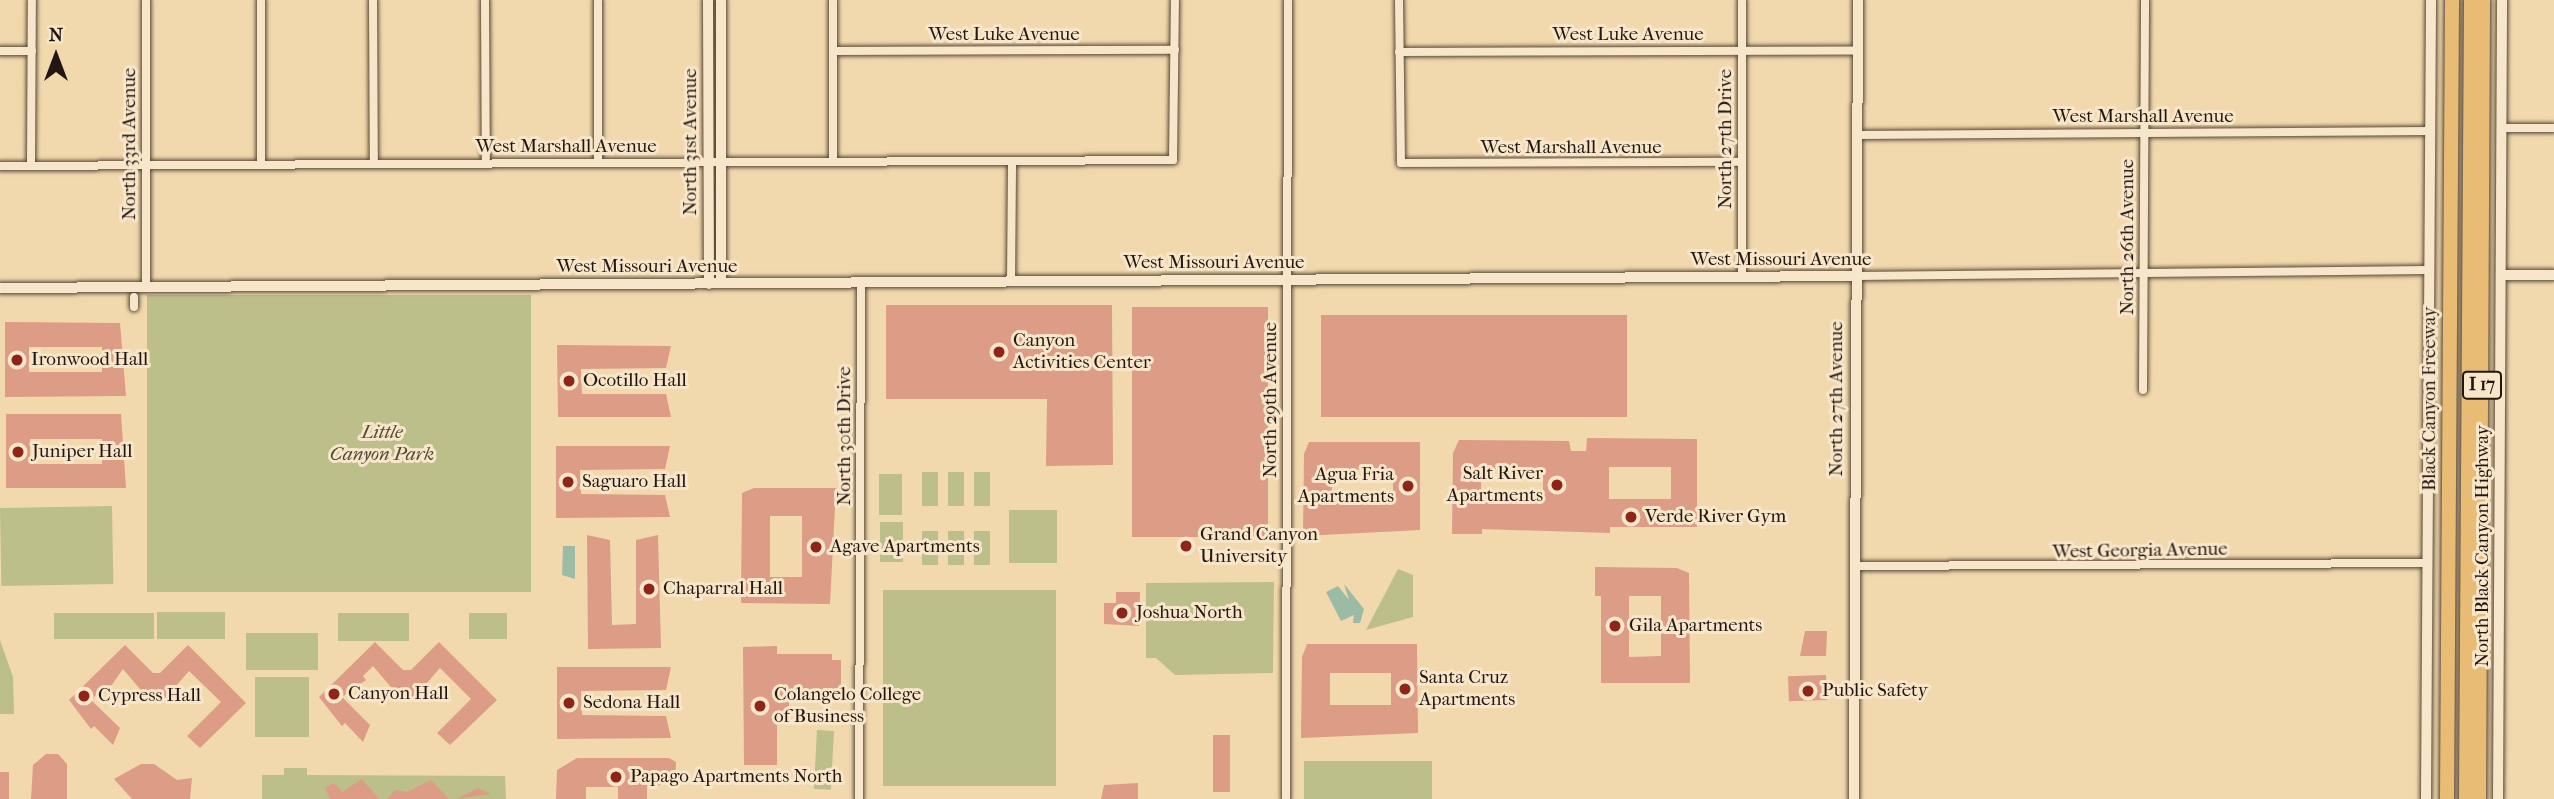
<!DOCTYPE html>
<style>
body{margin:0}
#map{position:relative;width:2554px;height:799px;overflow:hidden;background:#f2d9ad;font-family:"IM FELL French Canon",serif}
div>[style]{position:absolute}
.green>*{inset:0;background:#bcbf89;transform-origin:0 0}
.water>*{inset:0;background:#9cbba5}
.building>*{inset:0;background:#dc9c85;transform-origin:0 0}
.roads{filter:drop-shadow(0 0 2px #574737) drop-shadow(0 0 2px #574737)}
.minor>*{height:8px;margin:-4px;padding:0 4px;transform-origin:4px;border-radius:4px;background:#f7e6ca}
.tertiary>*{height:10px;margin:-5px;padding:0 5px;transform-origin:5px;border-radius:5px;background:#f7e6ca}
.secondary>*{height:10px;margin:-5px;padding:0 5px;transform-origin:5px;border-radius:5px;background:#f7e6ca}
.motorway>*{height:14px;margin:-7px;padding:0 7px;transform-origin:7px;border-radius:7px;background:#e9bc76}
.dots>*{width:19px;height:19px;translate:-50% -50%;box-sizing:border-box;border:4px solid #f7e6ca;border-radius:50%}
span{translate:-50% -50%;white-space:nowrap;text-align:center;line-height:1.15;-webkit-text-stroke:6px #f7e6ca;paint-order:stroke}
.shield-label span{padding:2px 5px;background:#f7e6ca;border:2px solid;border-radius:5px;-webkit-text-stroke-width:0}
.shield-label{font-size:18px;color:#231610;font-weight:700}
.street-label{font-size:19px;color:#231610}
.poi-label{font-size:19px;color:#231610}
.left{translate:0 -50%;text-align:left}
.right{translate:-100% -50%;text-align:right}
.park-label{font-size:19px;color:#514934;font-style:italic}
.north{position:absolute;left:21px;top:21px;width:70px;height:70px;-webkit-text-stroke:5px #f7e6ca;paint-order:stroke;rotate:0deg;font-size:19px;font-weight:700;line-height:28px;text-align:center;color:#231610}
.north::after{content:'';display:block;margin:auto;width:24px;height:32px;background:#231610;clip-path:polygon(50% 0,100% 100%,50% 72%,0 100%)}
</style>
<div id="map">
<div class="green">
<i style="left:531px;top:295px;width:297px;height:384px;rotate:90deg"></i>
<i style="left:922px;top:472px;width:16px;height:34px"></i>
<i style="left:948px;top:472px;width:16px;height:34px"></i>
<i style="left:974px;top:472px;width:16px;height:34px"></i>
<i style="left:879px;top:474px;width:23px;height:41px"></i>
<i style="left:112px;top:506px;width:78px;height:112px;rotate:89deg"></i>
<i style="left:1009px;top:510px;width:48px;height:53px"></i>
<i style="left:880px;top:522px;width:23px;height:40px"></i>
<i style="left:922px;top:531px;width:16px;height:34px"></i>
<i style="left:948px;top:531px;width:16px;height:34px"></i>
<i style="left:974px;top:531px;width:16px;height:34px"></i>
<i style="clip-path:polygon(1398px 569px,1413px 575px,1413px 617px,1366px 630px)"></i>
<i style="clip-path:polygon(1274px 582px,1273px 673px,1175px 675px,1156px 658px,1146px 658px,1146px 583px)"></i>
<i style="left:883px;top:590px;width:173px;height:196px"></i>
<i style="left:157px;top:612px;width:68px;height:27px"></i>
<i style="left:54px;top:613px;width:100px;height:26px"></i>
<i style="left:338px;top:613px;width:71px;height:28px"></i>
<i style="left:469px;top:613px;width:38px;height:26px"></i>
<i style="left:246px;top:633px;width:72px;height:37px"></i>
<i style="clip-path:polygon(0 640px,13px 677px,14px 714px,0 714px)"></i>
<i style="left:255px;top:677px;width:54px;height:60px"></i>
<i style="left:817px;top:730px;width:17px;height:59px;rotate:3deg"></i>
<i style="left:1432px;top:761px;width:38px;height:128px;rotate:90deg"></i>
<i style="clip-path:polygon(284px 768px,307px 768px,307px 775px,505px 776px,506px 799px,262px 799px,262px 775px,284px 775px)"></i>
</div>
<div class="water">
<i style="clip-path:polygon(563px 546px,575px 546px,575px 579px,562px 575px)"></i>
<i style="clip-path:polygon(1344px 584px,1364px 609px,1360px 623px,1353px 623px,1354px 615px,1341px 621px,1326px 592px,1338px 586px,1349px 600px)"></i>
</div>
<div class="building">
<i style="clip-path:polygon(886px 305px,1112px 305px,1113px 465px,1046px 466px,1047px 399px,886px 399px)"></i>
<i style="left:1132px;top:307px;width:136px;height:230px"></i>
<i style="left:1321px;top:315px;width:306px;height:102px"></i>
<i style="clip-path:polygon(evenodd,5px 322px,120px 323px,126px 396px,5px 397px,5px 322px,29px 347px,102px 347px,102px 372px,29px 372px,29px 347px)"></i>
<i style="clip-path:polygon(557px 345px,671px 346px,666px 368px,581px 369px,582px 394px,666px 394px,671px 417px,558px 417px)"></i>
<i style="clip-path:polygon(evenodd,6px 414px,121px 414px,126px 488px,6px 488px,6px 414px,30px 439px,102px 439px,102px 464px,30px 464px,30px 439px)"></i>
<i style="clip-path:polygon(evenodd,1587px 438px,1697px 439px,1697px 527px,1610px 527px,1610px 533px,1482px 529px,1482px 534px,1452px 534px,1453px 453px,1459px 440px,1569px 441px,1571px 451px,1586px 451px,1587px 438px,1609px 467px,1671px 467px,1671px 499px,1609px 499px,1609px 467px,1587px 438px,1481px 469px,1543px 469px,1543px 501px,1481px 501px,1481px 469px)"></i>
<i style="clip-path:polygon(evenodd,1309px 442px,1420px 442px,1420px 530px,1303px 536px,1304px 454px,1309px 442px,1332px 470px,1393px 470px,1393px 502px,1332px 502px,1332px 470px)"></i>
<i style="clip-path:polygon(556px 446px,670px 446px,665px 469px,580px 470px,581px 494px,665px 495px,670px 517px,556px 518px)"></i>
<i style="clip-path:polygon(evenodd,754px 488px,836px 488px,830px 604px,741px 603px,742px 493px,754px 488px,770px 516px,802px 516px,802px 577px,770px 577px,770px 516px)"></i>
<i style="clip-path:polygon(587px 535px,610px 540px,612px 625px,636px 624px,636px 540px,658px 535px,661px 648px,588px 649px)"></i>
<i style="clip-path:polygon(evenodd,1595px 567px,1677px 568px,1689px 573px,1690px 683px,1601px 683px,1601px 596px,1595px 596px,1595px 567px,1629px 596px,1661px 596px,1661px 656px,1629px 657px,1629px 596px)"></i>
<i style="clip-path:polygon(1116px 592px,1140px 592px,1139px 626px,1104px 624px,1104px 603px,1116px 603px)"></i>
<i style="clip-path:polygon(1805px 631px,1827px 631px,1826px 656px,1800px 656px)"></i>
<i style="clip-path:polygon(375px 642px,403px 670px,411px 670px,439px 642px,497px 700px,450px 745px,437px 733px,471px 699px,440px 668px,413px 699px,401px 699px,373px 666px,363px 676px,366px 680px,342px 697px,370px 725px,363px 742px,345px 723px,342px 726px,319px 697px)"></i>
<i style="clip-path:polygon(evenodd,1307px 644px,1417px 644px,1418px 733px,1301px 738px,1302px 657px,1307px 644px,1330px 673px,1391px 673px,1391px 705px,1330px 705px,1330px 673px)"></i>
<i style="clip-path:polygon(125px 645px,153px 673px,160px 673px,188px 645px,246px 703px,200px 748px,187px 736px,221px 702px,189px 671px,163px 701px,151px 702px,123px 669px,106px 693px,102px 689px,91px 700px,120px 728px,113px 745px,94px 726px,91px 729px,69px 700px)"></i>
<i style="clip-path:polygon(777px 646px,777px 654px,832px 654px,832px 660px,841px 660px,841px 697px,789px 700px,789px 722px,777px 722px,777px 765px,744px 765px,743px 647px)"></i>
<i style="clip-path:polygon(557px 667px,671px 667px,666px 690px,581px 691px,582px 715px,666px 716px,671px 738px,557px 739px)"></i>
<i style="left:1826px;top:675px;width:25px;height:38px;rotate:88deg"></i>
<i style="left:1213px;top:735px;width:17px;height:57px"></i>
<i style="clip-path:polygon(46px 754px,58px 754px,67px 764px,67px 799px,31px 799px,33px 765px)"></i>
<i style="clip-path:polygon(577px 758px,669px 758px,676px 762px,675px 783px,647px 787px,647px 799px,618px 799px,618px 787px,586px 787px,586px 799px,556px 799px,557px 770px)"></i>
<i style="clip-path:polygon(141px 764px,154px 764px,177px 780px,192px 778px,190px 799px,132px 799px,114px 779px)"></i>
<i style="left:9px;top:772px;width:27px;height:9px;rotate:90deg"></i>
<i style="clip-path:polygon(362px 779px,379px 799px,330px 799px,325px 788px,334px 783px,342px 792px)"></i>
<i style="clip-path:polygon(431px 780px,449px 799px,387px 799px,395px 790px,407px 792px)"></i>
<i style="clip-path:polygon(1138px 783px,1138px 799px,1101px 799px,1104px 785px)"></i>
<i style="clip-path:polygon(478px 788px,491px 794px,456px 799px)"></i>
</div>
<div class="roads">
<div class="minor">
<i style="left:146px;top:0;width:287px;rotate:90deg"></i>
<i style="left:261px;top:0;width:165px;rotate:90deg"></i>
<i style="left:373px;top:0;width:164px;rotate:89.7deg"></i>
<i style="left:485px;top:0;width:164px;rotate:89.7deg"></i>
<i style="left:833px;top:0;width:162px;rotate:90deg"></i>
<i style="left:1399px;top:0;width:163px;rotate:89.3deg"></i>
<i style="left:1401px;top:163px;width:340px;rotate:-0.2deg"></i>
<i style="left:1742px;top:0;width:277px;rotate:90deg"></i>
<i style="left:0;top:51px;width:32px"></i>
<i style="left:833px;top:51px;width:342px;rotate:-0.2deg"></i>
<i style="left:1399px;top:52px;width:459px;rotate:-0.2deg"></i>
<i style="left:2501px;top:128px;width:53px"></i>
<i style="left:1856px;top:135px;width:574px;rotate:-0.4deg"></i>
<i style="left:598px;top:163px;width:163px;rotate:-90deg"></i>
<i style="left:0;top:166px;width:1173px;rotate:-0.29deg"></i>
<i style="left:1173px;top:160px;width:160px;rotate:-89.3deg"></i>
<i style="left:31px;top:166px;width:166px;rotate:-89.7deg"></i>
<i style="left:1855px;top:276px;width:573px;rotate:-0.6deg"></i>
<i style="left:1011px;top:282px;width:121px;rotate:-89.5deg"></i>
<i style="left:134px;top:297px;width:10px;rotate:90deg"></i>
<i style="left:2143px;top:390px;width:390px;rotate:-89.7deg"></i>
<i style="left:1854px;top:566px;width:572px;rotate:-0.3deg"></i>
<i style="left:859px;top:799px;width:516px;rotate:-89.78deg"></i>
<i style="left:1286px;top:799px;width:799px;rotate:-89.86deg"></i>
</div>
<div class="tertiary">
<i style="left:708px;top:0;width:284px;rotate:89.8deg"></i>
<i style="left:721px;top:0;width:283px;rotate:90deg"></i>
<i style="left:2502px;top:275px;width:52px"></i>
<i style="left:0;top:288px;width:1855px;rotate:-0.37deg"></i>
</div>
<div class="secondary">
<i style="left:1854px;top:799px;width:799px;rotate:-89.71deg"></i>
<i style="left:2426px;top:799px;width:799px;rotate:-89.64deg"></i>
<i style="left:2498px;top:799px;width:799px;rotate:-89.71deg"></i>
</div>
<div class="motorway">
<i style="left:2447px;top:799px;width:799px;rotate:-89.64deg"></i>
<i style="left:2466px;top:799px;width:799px;rotate:-89.64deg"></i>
<i style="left:2479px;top:799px;width:799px;rotate:-89.71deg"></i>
</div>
</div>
<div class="dots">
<i style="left:999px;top:352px;background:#8f2418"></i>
<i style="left:17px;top:360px;background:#8f2418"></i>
<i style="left:569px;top:381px;background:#8f2418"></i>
<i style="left:18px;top:452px;background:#8f2418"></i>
<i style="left:568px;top:482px;background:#8f2418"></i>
<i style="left:1557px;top:485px;background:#8f2418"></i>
<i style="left:1408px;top:486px;background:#8f2418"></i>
<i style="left:1631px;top:517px;background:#8f2418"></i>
<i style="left:1186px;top:546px;background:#8f2418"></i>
<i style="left:816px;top:547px;background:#8f2418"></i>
<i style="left:649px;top:589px;background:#8f2418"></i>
<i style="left:1122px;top:613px;background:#8f2418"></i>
<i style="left:1615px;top:626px;background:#8f2418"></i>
<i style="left:1405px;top:689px;background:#8f2418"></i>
<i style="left:1808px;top:691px;background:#8f2418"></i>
<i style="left:334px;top:694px;background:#8f2418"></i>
<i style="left:84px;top:696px;background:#8f2418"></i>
<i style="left:569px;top:703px;background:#8f2418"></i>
<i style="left:760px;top:706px;background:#8f2418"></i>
<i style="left:616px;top:777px;background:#8f2418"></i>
</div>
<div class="shield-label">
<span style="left:2482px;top:385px">I 17</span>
</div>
<div class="street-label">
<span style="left:1004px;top:35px">West Luke Avenue</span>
<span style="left:1628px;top:35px">West Luke Avenue</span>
<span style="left:2143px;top:117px">West Marshall Avenue</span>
<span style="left:1726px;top:139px;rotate:-90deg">North 27th Drive</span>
<span style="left:691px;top:142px;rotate:-90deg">North 31st Avenue</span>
<span style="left:130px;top:144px;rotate:-90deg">North 33rd Avenue</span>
<span style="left:566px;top:147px">West Marshall Avenue</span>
<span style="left:1571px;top:148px">West Marshall Avenue</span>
<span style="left:2128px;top:237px;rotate:-90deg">North 26th Avenue</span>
<span style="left:1781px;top:260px">West Missouri Avenue</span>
<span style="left:1214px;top:263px">West Missouri Avenue</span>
<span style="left:647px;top:267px">West Missouri Avenue</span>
<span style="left:1837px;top:399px;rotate:-90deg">North 27th Avenue</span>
<span style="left:2430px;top:399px;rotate:-90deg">Black Canyon Freeway</span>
<span style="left:1271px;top:400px;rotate:-90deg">North 29th Avenue</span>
<span style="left:845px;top:436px;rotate:-90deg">North 30th Drive</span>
<span style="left:2483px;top:546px;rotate:-90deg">North Black Canyon Highway</span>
<span style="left:2140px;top:551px;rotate:-1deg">West Georgia Avenue</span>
</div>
<div class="poi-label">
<span class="left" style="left:1013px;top:352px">Canyon<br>Activities Center</span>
<span class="left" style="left:31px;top:360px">Ironwood Hall</span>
<span class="left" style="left:583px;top:381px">Ocotillo Hall</span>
<span class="left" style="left:32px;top:452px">Juniper Hall</span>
<span class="right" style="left:1543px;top:485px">Salt River<br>Apartments</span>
<span class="right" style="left:1394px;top:486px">Agua Fria<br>Apartments</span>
<span class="left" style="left:582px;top:482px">Saguaro Hall</span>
<span class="left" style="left:1645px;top:517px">Verde River Gym</span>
<span class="left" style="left:1200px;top:546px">Grand Canyon<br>University</span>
<span class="left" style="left:830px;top:547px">Agave Apartments</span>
<span class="left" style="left:663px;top:589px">Chaparral Hall</span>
<span class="left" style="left:1136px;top:613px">Joshua North</span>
<span class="left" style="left:1629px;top:626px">Gila Apartments</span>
<span class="left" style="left:1419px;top:689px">Santa Cruz<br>Apartments</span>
<span class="left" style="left:1822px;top:691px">Public Safety</span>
<span class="left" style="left:348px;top:694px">Canyon Hall</span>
<span class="left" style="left:774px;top:706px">Colangelo College<br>of Business</span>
<span class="left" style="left:98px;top:696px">Cypress Hall</span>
<span class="left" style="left:583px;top:703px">Sedona Hall</span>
<span class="left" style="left:630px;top:777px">Papago Apartments North</span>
</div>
<div class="park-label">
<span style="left:382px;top:444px">Little<br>Canyon Park</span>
</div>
<div class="north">N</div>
</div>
